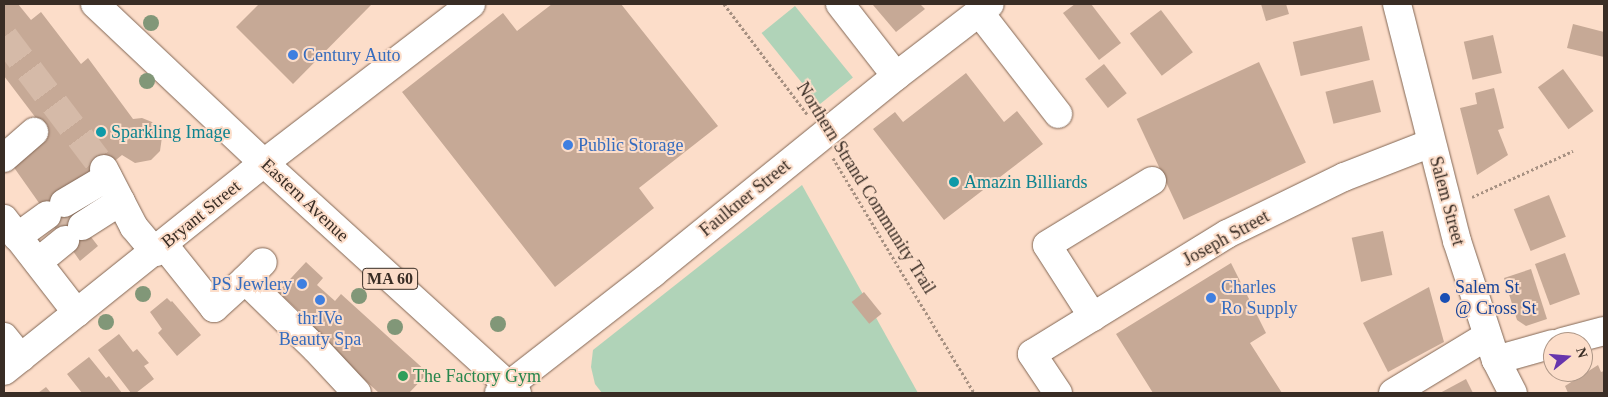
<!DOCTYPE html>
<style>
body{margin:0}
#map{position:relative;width:1608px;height:397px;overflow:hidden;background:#fcddc9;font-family:Georgia,serif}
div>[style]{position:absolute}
.green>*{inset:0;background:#b0d3b8;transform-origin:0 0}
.building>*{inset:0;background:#c6a996;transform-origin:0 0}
.minor-tunnel>*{height:28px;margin-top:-14px;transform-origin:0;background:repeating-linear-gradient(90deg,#d5baa8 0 28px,transparent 0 42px)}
.path>*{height:3px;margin-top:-1.5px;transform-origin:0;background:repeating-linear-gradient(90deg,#a79182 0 2.5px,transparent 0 5px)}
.roads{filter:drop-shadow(0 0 1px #816654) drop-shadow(0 0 1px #816654)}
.minor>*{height:28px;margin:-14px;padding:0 14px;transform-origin:14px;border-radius:14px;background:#fff}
.major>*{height:28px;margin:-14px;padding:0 14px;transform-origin:14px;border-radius:14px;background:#fff}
.trees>*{width:16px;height:16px;margin:-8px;border-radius:50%;background:#819778}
.dots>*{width:14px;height:14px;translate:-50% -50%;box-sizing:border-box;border:2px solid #fcddc9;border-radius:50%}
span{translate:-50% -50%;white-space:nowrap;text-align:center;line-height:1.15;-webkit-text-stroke:4px #fcddc9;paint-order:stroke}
.shield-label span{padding:1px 4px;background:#fcddc9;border:1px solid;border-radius:4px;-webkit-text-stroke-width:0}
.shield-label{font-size:16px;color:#392d25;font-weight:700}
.shop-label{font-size:18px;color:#366cbe}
.left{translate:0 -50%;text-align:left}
.right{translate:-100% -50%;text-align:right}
.culture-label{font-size:18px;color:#0d838f}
.street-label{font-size:18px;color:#392d25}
.transit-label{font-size:18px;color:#164399}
.leisure-label{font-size:18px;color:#27864d}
.frame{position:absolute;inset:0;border:5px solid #392d25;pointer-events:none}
.north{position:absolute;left:1543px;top:332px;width:50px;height:50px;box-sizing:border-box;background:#fcddc9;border:1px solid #ae9787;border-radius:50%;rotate:73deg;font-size:14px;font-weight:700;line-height:20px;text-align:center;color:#392d25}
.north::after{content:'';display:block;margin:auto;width:18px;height:22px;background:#6735ad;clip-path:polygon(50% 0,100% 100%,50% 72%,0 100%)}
</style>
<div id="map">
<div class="green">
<i style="left:795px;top:6px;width:92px;height:43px;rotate:51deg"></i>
<i style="clip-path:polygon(802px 185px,918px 393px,602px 393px,595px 384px,591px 367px,593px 350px)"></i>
</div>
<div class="building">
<i style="clip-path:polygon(4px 4px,18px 4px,31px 20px,41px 12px,81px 64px,88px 58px,133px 119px,142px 118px,152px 122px,162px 137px,160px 151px,151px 160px,135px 163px,122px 155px,84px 186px,60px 197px,98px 246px,80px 261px,8px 159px,45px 130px,4px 76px)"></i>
<i style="clip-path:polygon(259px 4px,372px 4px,293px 84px,236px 27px)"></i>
<i style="clip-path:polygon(552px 4px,621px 4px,718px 126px,639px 188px,654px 208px,555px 287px,402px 92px,503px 13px,517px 31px)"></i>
<i style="clip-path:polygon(920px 4px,925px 9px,896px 32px,873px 5px)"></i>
<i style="clip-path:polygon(1075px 4px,1091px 4px,1121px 43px,1099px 60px,1063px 13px)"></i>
<i style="clip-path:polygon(1261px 4px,1286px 4px,1289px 14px,1266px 21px)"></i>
<i style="left:1161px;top:10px;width:53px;height:39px;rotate:53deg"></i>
<i style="clip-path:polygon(1573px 24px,1604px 32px,1604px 57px,1567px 48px)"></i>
<i style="left:1362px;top:26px;width:35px;height:71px;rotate:77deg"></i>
<i style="left:1493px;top:35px;width:39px;height:30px;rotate:77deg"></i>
<i style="left:1259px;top:62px;width:111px;height:135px;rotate:65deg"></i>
<i style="left:1104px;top:64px;width:37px;height:24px;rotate:52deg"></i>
<i style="left:1563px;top:69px;width:52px;height:31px;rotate:54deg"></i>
<i style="clip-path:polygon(966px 73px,1004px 122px,1017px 111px,1043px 144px,944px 220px,873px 129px,895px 112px,903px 122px)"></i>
<i style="left:1373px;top:80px;width:33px;height:49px;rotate:76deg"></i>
<i style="clip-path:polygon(1494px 88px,1504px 128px,1498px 130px,1508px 155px,1477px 175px,1460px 108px,1477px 104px,1475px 93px)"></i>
<i style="left:1549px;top:195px;width:45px;height:38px;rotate:68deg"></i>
<i style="left:1383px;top:231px;width:45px;height:32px;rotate:78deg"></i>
<i style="left:1565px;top:253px;width:44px;height:32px;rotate:70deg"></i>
<i style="clip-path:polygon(306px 262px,323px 278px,317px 285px,335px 301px,341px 294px,428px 373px,409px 393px,379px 393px,309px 329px,313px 324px,278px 292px)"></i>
<i style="clip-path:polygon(1231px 263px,1266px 333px,1250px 343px,1282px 393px,1153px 393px,1116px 334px)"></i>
<i style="clip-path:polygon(1531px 269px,1547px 319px,1526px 326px,1517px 320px,1504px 278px)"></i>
<i style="clip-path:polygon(1429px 287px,1444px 342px,1388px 372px,1363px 323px)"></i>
<i style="left:864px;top:292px;width:28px;height:16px;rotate:51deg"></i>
<i style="clip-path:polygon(167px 298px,171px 302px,172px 301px,201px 335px,177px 356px,158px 333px,162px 329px,150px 312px)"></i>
<i style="clip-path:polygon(119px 334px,133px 352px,137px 349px,149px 363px,144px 366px,154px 379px,136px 393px,131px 393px,98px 350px)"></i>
<i style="clip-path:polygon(89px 357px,106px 378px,109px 376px,122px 393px,82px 393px,67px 374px)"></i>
<i style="clip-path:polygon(1598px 365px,1601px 372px,1604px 371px,1604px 393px,1568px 393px,1565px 386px)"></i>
<i style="clip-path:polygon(1466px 379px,1473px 393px,1440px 393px)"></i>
<i style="clip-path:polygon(46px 387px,51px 393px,38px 393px)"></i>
</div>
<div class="minor-tunnel">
<i style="left:4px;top:37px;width:166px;rotate:52.9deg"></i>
<i style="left:54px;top:227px;width:22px;rotate:-36deg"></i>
</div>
<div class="path">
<i style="left:724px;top:4px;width:138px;rotate:53deg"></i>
<i style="left:833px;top:158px;width:274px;rotate:59deg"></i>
<i style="left:1472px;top:197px;width:111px;rotate:-24.5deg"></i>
</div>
<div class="roads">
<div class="minor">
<i style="left:840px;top:4px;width:91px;rotate:52.1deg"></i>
<i style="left:979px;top:12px;width:129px;rotate:52.2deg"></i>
<i style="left:4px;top:158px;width:40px;rotate:-41deg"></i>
<i style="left:104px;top:169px;width:65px;rotate:62.7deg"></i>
<i style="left:134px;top:227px;width:33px;rotate:50deg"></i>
<i style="left:64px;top:203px;width:51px;rotate:-30.6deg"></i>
<i style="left:4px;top:219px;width:119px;rotate:52.2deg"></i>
<i style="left:82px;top:226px;width:46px;rotate:-32.7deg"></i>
<i style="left:17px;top:237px;width:37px;rotate:-36deg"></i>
<i style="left:163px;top:244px;width:82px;rotate:51.4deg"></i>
<i style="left:214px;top:308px;width:42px;rotate:-42.1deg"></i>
<i style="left:245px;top:280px;width:99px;rotate:44.2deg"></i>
<i style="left:316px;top:349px;width:60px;rotate:47deg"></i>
<i style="left:38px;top:262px;width:35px;rotate:-39deg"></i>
<i style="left:245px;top:280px;width:25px;rotate:-45deg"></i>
<i style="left:1093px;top:317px;width:85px;rotate:-122.6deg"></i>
<i style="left:1047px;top:245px;width:123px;rotate:-31.4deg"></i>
<i style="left:4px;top:337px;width:27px;rotate:51deg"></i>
<i style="left:1562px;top:342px;width:43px;rotate:-14.7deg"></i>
<i style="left:1496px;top:360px;width:59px;rotate:-15.7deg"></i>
<i style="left:499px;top:393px;width:195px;rotate:-37.9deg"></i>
<i style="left:653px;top:273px;width:313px;rotate:-39deg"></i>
<i style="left:896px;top:76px;width:118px;rotate:-37.5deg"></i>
<i style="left:1058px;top:393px;width:47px;rotate:-123.7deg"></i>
<i style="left:1032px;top:354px;width:229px;rotate:-31.6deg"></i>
<i style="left:1227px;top:234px;width:130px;rotate:-26deg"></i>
<i style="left:1344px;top:177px;width:93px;rotate:-21.3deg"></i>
<i style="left:1393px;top:393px;width:110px;rotate:-31.2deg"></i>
</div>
<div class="major">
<i style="left:95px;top:4px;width:232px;rotate:43.3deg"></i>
<i style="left:264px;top:163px;width:342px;rotate:42.3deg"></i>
<i style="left:1397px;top:4px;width:244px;rotate:75.8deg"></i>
<i style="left:1457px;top:241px;width:125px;rotate:71.9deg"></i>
<i style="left:1496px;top:360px;width:37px;rotate:63deg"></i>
<i style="left:4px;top:371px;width:333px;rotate:-38.7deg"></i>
<i style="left:264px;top:163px;width:261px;rotate:-37.5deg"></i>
</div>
</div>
<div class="trees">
<i style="left:151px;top:23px"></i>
<i style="left:147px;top:81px"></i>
<i style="left:143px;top:294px"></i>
<i style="left:359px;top:296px"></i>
<i style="left:106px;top:322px"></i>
<i style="left:498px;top:324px"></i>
<i style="left:395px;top:327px"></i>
</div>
<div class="dots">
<i style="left:293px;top:55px;background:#3f7fe0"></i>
<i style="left:101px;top:132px;background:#0f9aa8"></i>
<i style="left:568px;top:145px;background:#3f7fe0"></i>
<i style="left:954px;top:182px;background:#0f9aa8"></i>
<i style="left:302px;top:284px;background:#3f7fe0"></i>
<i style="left:1211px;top:298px;background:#3f7fe0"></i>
<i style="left:1445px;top:298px;background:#1a4fb4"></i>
<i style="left:320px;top:300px;background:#3f7fe0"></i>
<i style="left:403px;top:376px;background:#2e9e5b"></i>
</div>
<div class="shield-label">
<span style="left:390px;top:279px">MA 60</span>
</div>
<div class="shop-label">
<span class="left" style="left:303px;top:55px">Century Auto</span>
<span class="left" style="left:578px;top:145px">Public Storage</span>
<span class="right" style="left:292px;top:284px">PS Jewlery</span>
<span class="left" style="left:1221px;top:298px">Charles<br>Ro Supply</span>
<span style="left:320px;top:329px">thrIVe<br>Beauty Spa</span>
</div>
<div class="culture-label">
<span class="left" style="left:111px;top:132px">Sparkling Image</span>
<span class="left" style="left:964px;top:182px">Amazin Billiards</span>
</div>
<div class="street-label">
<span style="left:866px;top:188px;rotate:58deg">Northern Strand Community Trail</span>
<span style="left:745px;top:198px;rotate:-39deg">Faulkner Street</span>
<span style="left:305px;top:200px;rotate:43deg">Eastern Avenue</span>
<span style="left:1447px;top:201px;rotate:75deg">Salem Street</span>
<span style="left:201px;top:214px;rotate:-39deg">Bryant Street</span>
<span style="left:1226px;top:238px;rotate:-29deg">Joseph Street</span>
</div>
<div class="transit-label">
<span class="left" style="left:1455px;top:298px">Salem St<br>@ Cross St</span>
</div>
<div class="leisure-label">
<span class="left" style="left:413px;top:376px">The Factory Gym</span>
</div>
<div class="frame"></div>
<div class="north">N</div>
</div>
